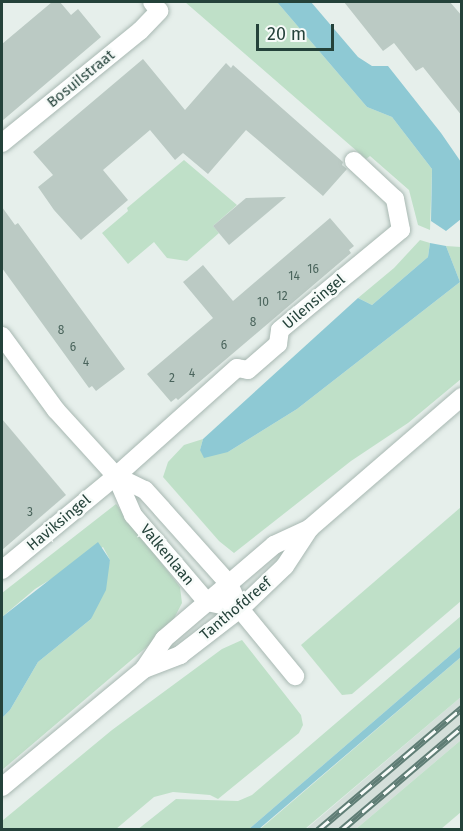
<!DOCTYPE html>
<style>
body{margin:0}
#map{position:relative;width:463px;height:831px;overflow:hidden;background:#e6efeb;font-family:"Fira Sans",sans-serif}
div>[style]{position:absolute}
.built>*{inset:0;background:#d4dfda}
.green>*{inset:0;background:#bfe0c8}
.water>*{inset:0;background:#8ec9d4}
.building>*{inset:0;background:#bbcac4}
.roads{filter:drop-shadow(0 0 2px #a8b8b2) drop-shadow(0 0 2px #a8b8b2)}
.minor>*{height:18px;margin:-9px;padding:0 9px;transform-origin:9px;border-radius:9px;background:#fff}
.rail>*{height:7px;margin-top:-3.5px;transform-origin:0;background:repeating-linear-gradient(90deg,#f7fbf9 0 14px,#5f7d75 0 28px);box-sizing:border-box;border-block:2px solid #5f7d75}
span{translate:-50% -50%;white-space:nowrap;text-align:center;line-height:1.15;-webkit-text-stroke:5px #f7fbf9;paint-order:stroke}
.number-label{font-size:12px;color:#4a645c}
.number-label span{-webkit-text-stroke-width:0}
.street-label{font-size:15px;color:#24423a}
.frame{position:absolute;inset:0;border:3px solid #24423a;pointer-events:none}
.scale{position:absolute;left:256px;top:24px;width:78px;height:27px;box-sizing:border-box;border:3px solid #24423a;border-top:0;padding-left:8px;font-size:18px;line-height:21px;white-space:nowrap;color:#24423a;-webkit-text-stroke:4px #f7fbf9;paint-order:stroke}
</style>
<div id="map">
<div class="built">
<i style="clip-path:polygon(461px 697px,461px 740px,356px 829px,305px 830px)"></i>
</div>
<div class="green">
<i style="clip-path:polygon(185px 2px,277px 2px,367px 107px,392px 117px,432px 169px,430px 230px,418px 225px,409px 190px,370px 156px,366px 159px)"></i>
<i style="clip-path:polygon(184px 160px,237px 205px,213px 226px,219px 233px,187px 261px,167px 258px,154px 242px,128px 264px,102px 233px,128px 211px,127px 208px)"></i>
<i style="clip-path:polygon(420px 240px,430px 243px,428px 257px,372px 305px,358px 298px,394px 268px)"></i>
<i style="clip-path:polygon(446px 246px,461px 247px,461px 379px,408px 423px,351px 461px,234px 553px,219px 541px,163px 477px,168px 462px,184px 445px,203px 439px,200px 450px,228px 452px,297px 409px,460px 282px)"></i>
<i style="clip-path:polygon(116px 504px,180px 587px,182px 603px,169px 628px,2px 770px,2px 718px,10px 710px,38px 662px,91px 619px,110px 560px,103px 547px,35px 589px,2px 617px,2px 593px)"></i>
<i style="clip-path:polygon(461px 507px,461px 601px,352px 694px,342px 695px,301px 645px)"></i>
<i style="clip-path:polygon(461px 616px,461px 646px,249px 829px,137px 830px,176px 799px,238px 801px,252px 795px)"></i>
<i style="clip-path:polygon(242px 640px,301px 715px,303px 725px,299px 733px,218px 799px,210px 795px,173px 792px,154px 797px,116px 829px,2px 829px,2px 821px,112px 730px,222px 649px)"></i>
<i style="clip-path:polygon(461px 657px,461px 697px,305px 829px,259px 830px)"></i>
<i style="clip-path:polygon(461px 740px,461px 812px,441px 829px,356px 829px)"></i>
</div>
<div class="water">
<i style="clip-path:polygon(277px 2px,311px 2px,358px 57px,372px 66px,388px 66px,441px 133px,461px 162px,461px 219px,446px 231px,431px 221px,432px 169px,392px 117px,367px 107px)"></i>
<i style="clip-path:polygon(430px 243px,446px 246px,460px 282px,297px 409px,228px 452px,204px 458px,200px 450px,203px 439px,358px 298px,372px 305px,428px 257px)"></i>
<i style="clip-path:polygon(98px 542px,110px 560px,106px 590px,91px 619px,38px 662px,10px 710px,2px 718px,2px 617px)"></i>
<i style="clip-path:polygon(461px 646px,461px 657px,259px 829px,249px 829px)"></i>
</div>
<div class="building">
<i style="clip-path:polygon(52px 2px,60px 2px,71px 15px,78px 9px,101px 37px,2px 121px,2px 44px)"></i>
<i style="clip-path:polygon(344px 2px,450px 2px,462px 16px,462px 116px,423px 67px,416px 71px,394px 43px,383px 51px)"></i>
<i style="clip-path:polygon(143px 59px,185px 110px,226px 63px,231px 68px,233px 65px,343px 162px,342px 165px,347px 169px,323px 196px,246px 130px,208px 174px,183px 153px,175px 160px,150px 130px,103px 170px,128px 200px,81px 240px,54px 210px,38px 187px,53px 175px,33px 152px)"></i>
<i style="clip-path:polygon(286px 197px,229px 245px,213px 226px,246px 198px)"></i>
<i style="clip-path:polygon(2px 207px,15px 225px,18px 223px,125px 369px,96px 391px,92px 386px,89px 388px,2px 268px)"></i>
<i style="clip-path:polygon(330px 218px,354px 246px,349px 250px,351px 253px,178px 400px,176px 398px,171px 402px,147px 374px,213px 318px,183px 282px,203px 265px,233px 301px)"></i>
<i style="clip-path:polygon(2px 419px,66px 495px,2px 550px)"></i>
</div>
<div class="roads">
<div class="minor">
<i style="left:2px;top:143px;width:178px;rotate:-39.1deg"></i>
<i style="left:140px;top:31px;width:28px;rotate:-46deg"></i>
<i style="left:159px;top:11px;width:11px;rotate:-128deg"></i>
<i style="left:2px;top:336px;width:92px;rotate:53.9deg"></i>
<i style="left:56px;top:410px;width:89px;rotate:47.7deg"></i>
<i style="left:116px;top:476px;width:43px;rotate:66.4deg"></i>
<i style="left:133px;top:515px;width:114px;rotate:49.6deg"></i>
<i style="left:207px;top:602px;width:34px;rotate:12deg"></i>
<i style="left:116px;top:476px;width:32px;rotate:26deg"></i>
<i style="left:145px;top:490px;width:25px;rotate:48deg"></i>
<i style="left:162px;top:509px;width:101px;rotate:48.2deg"></i>
<i style="left:229px;top:584px;width:27px;rotate:66deg"></i>
<i style="left:240px;top:609px;width:87px;rotate:50.6deg"></i>
<i style="left:2px;top:570px;width:148px;rotate:-39.5deg"></i>
<i style="left:116px;top:476px;width:162px;rotate:-41.8deg"></i>
<i style="left:237px;top:368px;width:11px;rotate:10deg"></i>
<i style="left:248px;top:370px;width:40px;rotate:-41deg"></i>
<i style="left:278px;top:344px;width:14px;rotate:-82deg"></i>
<i style="left:280px;top:330px;width:157px;rotate:-39.6deg"></i>
<i style="left:401px;top:230px;width:32px;rotate:-101deg"></i>
<i style="left:395px;top:199px;width:56px;rotate:-137.2deg"></i>
<i style="left:144px;top:669px;width:39px;rotate:-21deg"></i>
<i style="left:180px;top:655px;width:76px;rotate:-37.5deg"></i>
<i style="left:240px;top:609px;width:62px;rotate:-43.7deg"></i>
<i style="left:285px;top:566px;width:45px;rotate:-56.7deg"></i>
<i style="left:310px;top:528px;width:201px;rotate:-40.8deg"></i>
<i style="left:2px;top:787px;width:185px;rotate:-39.7deg"></i>
<i style="left:144px;top:669px;width:36px;rotate:-56deg"></i>
<i style="left:164px;top:639px;width:145px;rotate:-40.5deg"></i>
<i style="left:274px;top:545px;width:40px;rotate:-25deg"></i>
</div>
</div>
<div class="rail">
<i style="left:318px;top:830px;width:189px;rotate:-40.3deg"></i>
<i style="left:341px;top:830px;width:159px;rotate:-40.4deg"></i>
</div>
<div class="number-label">
<span style="left:313px;top:270px">16</span>
<span style="left:294px;top:277px">14</span>
<span style="left:282px;top:297px">12</span>
<span style="left:263px;top:303px">10</span>
<span style="left:253px;top:323px">8</span>
<span style="left:61px;top:331px">8</span>
<span style="left:224px;top:346px">6</span>
<span style="left:73px;top:348px">6</span>
<span style="left:86px;top:363px">4</span>
<span style="left:192px;top:374px">4</span>
<span style="left:172px;top:379px">2</span>
<span style="left:30px;top:513px">3</span>
</div>
<div class="street-label">
<span style="left:81px;top:79px;rotate:-39deg">Bosuilstraat</span>
<span style="left:314px;top:302px;rotate:-40deg">Uilensingel</span>
<span style="left:59px;top:523px;rotate:-40deg">Haviksingel</span>
<span style="left:167px;top:555px;rotate:50deg">Valkenlaan</span>
<span style="left:236px;top:609px;rotate:-40deg">Tanthofdreef</span>
</div>
<div class="frame"></div>
<div class="scale">20 m</div>
</div>
